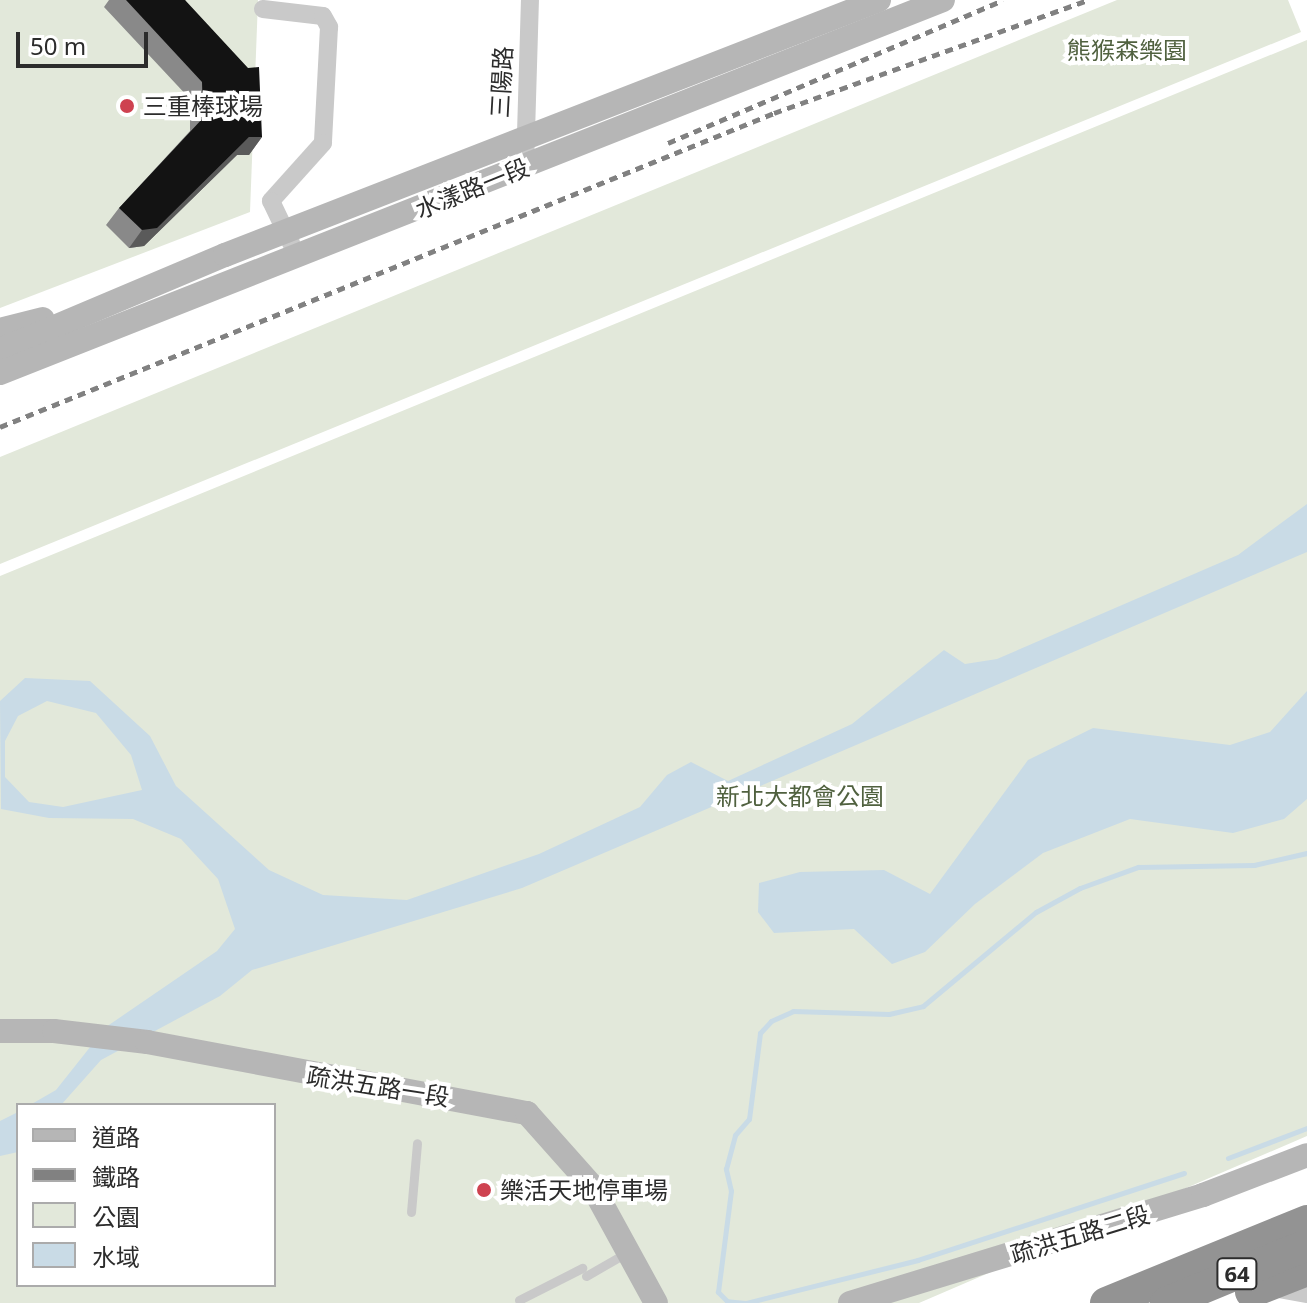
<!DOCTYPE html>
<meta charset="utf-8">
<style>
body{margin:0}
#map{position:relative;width:1307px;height:1303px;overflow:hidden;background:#fff;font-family:"Noto Sans","Noto Sans TC",sans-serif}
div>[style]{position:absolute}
.green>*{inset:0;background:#e2e8da}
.water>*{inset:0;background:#c9dbe6}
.stream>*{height:5px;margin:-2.5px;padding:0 2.5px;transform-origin:2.5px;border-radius:2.5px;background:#c9dbe6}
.lane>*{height:9px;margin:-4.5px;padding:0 4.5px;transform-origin:4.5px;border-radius:4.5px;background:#c9c9c9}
.street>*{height:18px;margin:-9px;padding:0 9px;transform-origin:9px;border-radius:9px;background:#c9c9c9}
.secondary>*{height:24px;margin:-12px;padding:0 12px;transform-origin:12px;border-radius:12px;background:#b6b6b6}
.highway>*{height:32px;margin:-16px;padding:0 16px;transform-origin:16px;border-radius:16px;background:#939393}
.rail>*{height:5px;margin-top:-2.5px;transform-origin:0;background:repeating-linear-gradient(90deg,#818181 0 8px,transparent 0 14px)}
.highway-bridge>*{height:32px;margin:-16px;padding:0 16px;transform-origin:16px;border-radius:16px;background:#939393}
.wall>*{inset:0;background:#898989}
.shaded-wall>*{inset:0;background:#5a5a5a}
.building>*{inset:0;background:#131313}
.dots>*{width:22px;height:22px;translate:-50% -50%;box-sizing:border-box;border:4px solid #fff;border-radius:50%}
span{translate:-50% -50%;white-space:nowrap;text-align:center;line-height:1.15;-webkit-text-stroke:8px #fff;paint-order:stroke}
.shield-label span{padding:2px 6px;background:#fff;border:2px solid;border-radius:6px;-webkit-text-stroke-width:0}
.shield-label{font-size:22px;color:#2c2c2c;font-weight:700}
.park-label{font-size:24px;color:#50613f}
.street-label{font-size:24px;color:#2c2c2c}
.poi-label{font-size:24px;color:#2c2c2c}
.left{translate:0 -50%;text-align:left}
.legend{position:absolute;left:16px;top:1103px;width:260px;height:184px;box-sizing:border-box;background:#fff;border:2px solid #ababab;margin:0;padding:10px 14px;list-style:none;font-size:24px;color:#2c2c2c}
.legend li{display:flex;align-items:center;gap:16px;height:40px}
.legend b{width:40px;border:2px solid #ababab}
.scale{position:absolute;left:16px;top:32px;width:132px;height:36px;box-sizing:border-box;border:4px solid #2c2c2c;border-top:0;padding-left:10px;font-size:24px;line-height:28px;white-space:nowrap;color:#2c2c2c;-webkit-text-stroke:6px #fff;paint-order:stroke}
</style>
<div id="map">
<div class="green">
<i style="clip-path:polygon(0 0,258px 0,250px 212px,0 308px)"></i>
<i style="clip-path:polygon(1117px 0,1288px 0,1301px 32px,0 564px,0 457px)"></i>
<i style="clip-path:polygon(evenodd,1307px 40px,1307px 1136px,919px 1303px,0 1303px,0 576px,1307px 40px,18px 1105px,274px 1105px,274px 1285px,18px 1285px,18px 1105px)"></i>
</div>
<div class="water">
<i style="clip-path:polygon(evenodd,1307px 504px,1307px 552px,522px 888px,252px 970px,220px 996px,101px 1060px,61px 1105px,30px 1105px,56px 1090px,106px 1027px,217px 951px,235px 929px,218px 879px,181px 839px,133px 819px,49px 818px,1px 809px,0 701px,25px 678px,90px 681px,150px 736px,176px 786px,269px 870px,323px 895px,407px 900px,539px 854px,640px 807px,667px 775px,691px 762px,728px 781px,852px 724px,944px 650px,965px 664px,997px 659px,1238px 555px,1307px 504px,47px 701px,96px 713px,131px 755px,142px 790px,63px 807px,29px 802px,5px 777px,5px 741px,18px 716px,47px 701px)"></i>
<i style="clip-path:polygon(1307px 691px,1307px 799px,1284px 819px,1233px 833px,1130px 819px,1043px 853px,975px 904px,925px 952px,892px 964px,854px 929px,774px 933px,758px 912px,759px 883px,800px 872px,884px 870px,930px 894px,1028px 760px,1093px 728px,1230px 745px,1270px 732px)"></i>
<i style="clip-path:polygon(18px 1112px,18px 1152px,0 1156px,0 1121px)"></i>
</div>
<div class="stream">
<i style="left:1228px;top:1158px;width:85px;rotate:-20.8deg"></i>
<i style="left:1184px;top:1173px;width:280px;rotate:161.9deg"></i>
<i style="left:918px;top:1260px;width:178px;rotate:166deg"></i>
<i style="left:745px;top:1303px;width:18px;rotate:-174deg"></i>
<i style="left:727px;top:1301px;width:13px;rotate:-135deg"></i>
<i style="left:718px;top:1292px;width:102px;rotate:-82.7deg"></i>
<i style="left:731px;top:1191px;width:23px;rotate:-103deg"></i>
<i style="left:726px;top:1169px;width:35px;rotate:-75deg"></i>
<i style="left:735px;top:1135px;width:21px;rotate:-49deg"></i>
<i style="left:749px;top:1119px;width:87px;rotate:-82.7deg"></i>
<i style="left:760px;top:1033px;width:16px;rotate:-47deg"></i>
<i style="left:771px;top:1021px;width:24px;rotate:-24deg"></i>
<i style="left:793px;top:1011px;width:96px;rotate:1.8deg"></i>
<i style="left:889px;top:1014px;width:35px;rotate:-13deg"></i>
<i style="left:923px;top:1006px;width:147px;rotate:-39.8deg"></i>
<i style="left:1036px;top:912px;width:50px;rotate:-28.6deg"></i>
<i style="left:1080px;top:888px;width:62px;rotate:-19.9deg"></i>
<i style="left:1138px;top:867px;width:116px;rotate:-1deg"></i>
<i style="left:1254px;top:865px;width:54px;rotate:-12.8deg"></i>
</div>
<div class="lane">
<i style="left:411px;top:1212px;width:69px;rotate:-85deg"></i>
<i style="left:586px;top:1276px;width:46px;rotate:-29.9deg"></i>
<i style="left:519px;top:1300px;width:71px;rotate:-26.9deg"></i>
</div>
<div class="street">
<i style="left:263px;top:9px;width:60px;rotate:6.7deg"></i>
<i style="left:323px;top:16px;width:13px;rotate:61deg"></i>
<i style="left:329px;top:27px;width:116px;rotate:93deg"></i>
<i style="left:323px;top:143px;width:78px;rotate:131.9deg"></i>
<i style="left:271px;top:201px;width:47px;rotate:64.5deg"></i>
<i style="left:525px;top:167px;width:167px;rotate:-88.3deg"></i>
<i style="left:1273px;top:1288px;width:35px;rotate:10deg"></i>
</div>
<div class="secondary">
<i style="left:0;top:330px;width:44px;rotate:-14.3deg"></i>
<i style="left:0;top:350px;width:244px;rotate:-22.9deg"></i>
<i style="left:225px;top:255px;width:702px;rotate:-21.3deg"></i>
<i style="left:0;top:373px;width:1014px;rotate:-21.58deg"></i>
<i style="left:0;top:1031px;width:54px"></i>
<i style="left:54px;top:1031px;width:94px;rotate:6.7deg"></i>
<i style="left:147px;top:1042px;width:387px;rotate:10.6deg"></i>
<i style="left:527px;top:1113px;width:98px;rotate:48.3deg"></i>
<i style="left:592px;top:1186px;width:133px;rotate:61.3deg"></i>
<i style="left:850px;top:1303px;width:369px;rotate:-17deg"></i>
<i style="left:1203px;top:1195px;width:111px;rotate:-21deg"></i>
</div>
<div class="highway">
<i style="left:1106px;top:1303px;width:217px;rotate:-22.2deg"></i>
</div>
<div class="rail">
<i style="left:668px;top:143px;width:364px;rotate:-23.1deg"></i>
<i style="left:0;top:427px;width:835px;rotate:-22.08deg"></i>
<i style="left:774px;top:113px;width:334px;rotate:-19.8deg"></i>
</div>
<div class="highway-bridge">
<i style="left:1251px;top:1292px;width:60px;rotate:-21.4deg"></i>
<i style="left:1166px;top:1303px;width:152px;rotate:-22.4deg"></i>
</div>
<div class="wall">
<i style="clip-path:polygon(109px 0,185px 0,262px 137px,249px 155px,237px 155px,144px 246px,129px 248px,106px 225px,119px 208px,190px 131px,190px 99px,104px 7px)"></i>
</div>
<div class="shaded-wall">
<i style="clip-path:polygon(249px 137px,262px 137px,249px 155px,237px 155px,144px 246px,129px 248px,142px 230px)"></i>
</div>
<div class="building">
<i style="clip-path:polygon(126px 0,185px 0,248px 68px,259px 67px,262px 137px,249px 137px,157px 228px,142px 230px,119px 208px,203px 118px,202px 82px)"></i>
</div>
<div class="dots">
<i style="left:127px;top:106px;background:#ce4250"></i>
<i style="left:484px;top:1190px;background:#ce4250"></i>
</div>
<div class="shield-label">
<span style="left:1237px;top:1274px">64</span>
</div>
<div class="park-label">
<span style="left:1127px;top:50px">熊猴森樂園</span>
<span style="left:800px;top:796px">新北大都會公園</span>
</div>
<div class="street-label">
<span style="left:501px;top:82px;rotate:-87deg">三陽路</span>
<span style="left:472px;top:188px;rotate:-22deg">水漾路一段</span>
<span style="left:378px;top:1086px;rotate:9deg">疏洪五路一段</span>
<span style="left:1080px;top:1234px;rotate:-17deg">疏洪五路二段</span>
</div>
<div class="poi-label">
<span class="left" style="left:143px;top:106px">三重棒球場</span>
<span class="left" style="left:500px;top:1190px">樂活天地停車場</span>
</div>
<ul class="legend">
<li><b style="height:10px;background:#b6b6b6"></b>道路</li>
<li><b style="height:10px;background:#818181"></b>鐵路</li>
<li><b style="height:22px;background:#e2e8da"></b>公園</li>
<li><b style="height:22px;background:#c9dbe6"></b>水域</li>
</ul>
<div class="scale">50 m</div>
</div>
